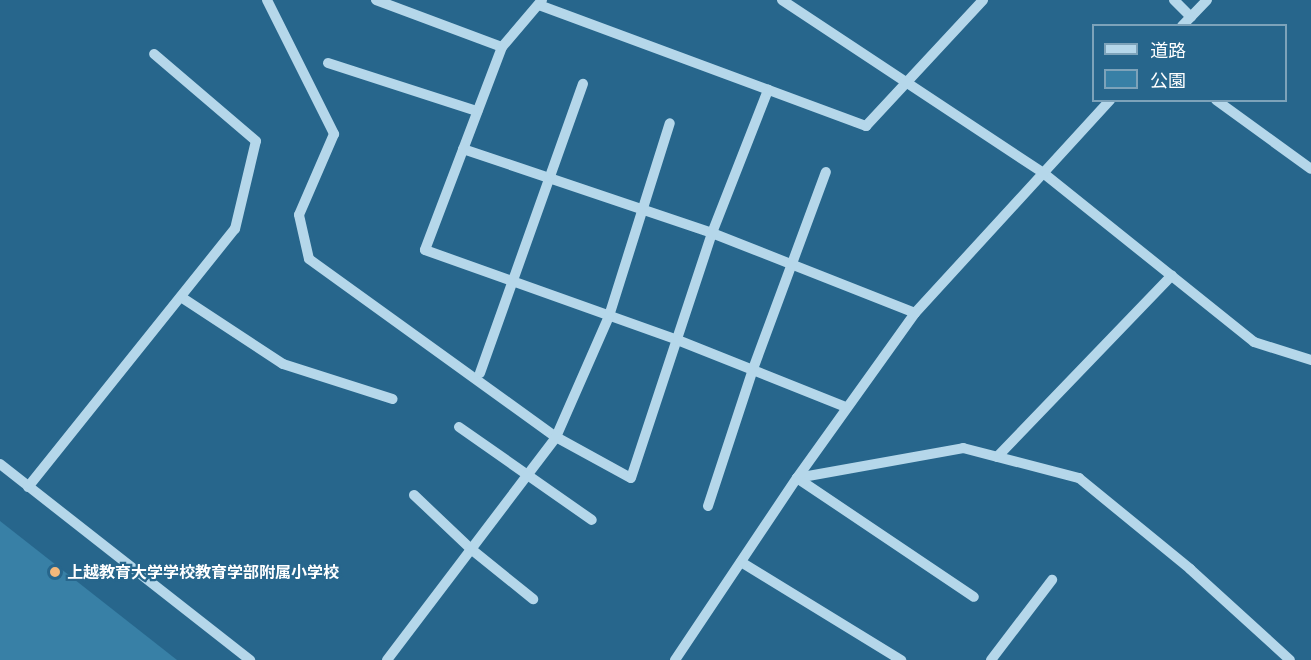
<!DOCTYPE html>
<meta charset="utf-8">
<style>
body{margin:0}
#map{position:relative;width:1311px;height:660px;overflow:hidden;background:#27668c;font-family:Quicksand,"Noto Sans JP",sans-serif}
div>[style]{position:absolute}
.green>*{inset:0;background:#3880a6}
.minor>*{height:10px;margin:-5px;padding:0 5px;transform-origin:5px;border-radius:5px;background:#b5d7ea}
.dots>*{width:16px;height:16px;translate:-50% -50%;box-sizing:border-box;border:3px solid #27668c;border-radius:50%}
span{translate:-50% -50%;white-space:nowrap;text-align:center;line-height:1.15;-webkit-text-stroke:4.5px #27668c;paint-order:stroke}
.poi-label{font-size:16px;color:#fff;font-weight:700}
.left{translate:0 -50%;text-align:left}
.legend{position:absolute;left:1092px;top:24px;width:195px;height:78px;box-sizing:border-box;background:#27668c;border:2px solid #7da3ba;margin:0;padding:8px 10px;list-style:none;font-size:18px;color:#fff}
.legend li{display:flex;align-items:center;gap:12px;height:30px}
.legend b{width:30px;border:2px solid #7da3ba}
</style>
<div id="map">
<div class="green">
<i style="clip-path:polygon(0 521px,177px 660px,0 660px)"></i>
</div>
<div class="minor">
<i style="left:267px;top:0;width:150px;rotate:63.4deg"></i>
<i style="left:334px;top:134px;width:88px;rotate:113.4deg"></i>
<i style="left:299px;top:215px;width:45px;rotate:77.2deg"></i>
<i style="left:309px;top:259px;width:304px;rotate:35.8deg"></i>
<i style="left:556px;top:437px;width:85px;rotate:28.7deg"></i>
<i style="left:631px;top:478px;width:258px;rotate:-71.7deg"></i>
<i style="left:712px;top:233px;width:154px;rotate:-68.6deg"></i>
<i style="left:376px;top:0;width:134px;rotate:20.5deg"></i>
<i style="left:542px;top:0;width:62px;rotate:130.4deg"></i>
<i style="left:502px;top:47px;width:217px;rotate:110.8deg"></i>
<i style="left:425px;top:250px;width:265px;rotate:19.6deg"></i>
<i style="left:675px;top:339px;width:184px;rotate:21.7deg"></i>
<i style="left:782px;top:0;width:312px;rotate:33.5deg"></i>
<i style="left:1042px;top:172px;width:272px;rotate:38.7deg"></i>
<i style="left:1254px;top:342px;width:60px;rotate:17.5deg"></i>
<i style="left:1174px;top:0;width:24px;rotate:45deg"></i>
<i style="left:539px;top:5px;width:349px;rotate:20.3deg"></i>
<i style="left:866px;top:126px;width:172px;rotate:-47.1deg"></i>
<i style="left:1182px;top:26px;width:36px;rotate:-46deg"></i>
<i style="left:328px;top:63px;width:157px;rotate:17.9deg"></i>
<i style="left:1216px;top:100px;width:117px;rotate:36deg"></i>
<i style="left:463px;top:149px;width:263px;rotate:18.6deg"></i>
<i style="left:712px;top:233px;width:218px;rotate:21.5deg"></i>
<i style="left:181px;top:297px;width:122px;rotate:33.3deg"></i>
<i style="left:283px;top:364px;width:115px;rotate:17.7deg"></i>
<i style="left:480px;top:373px;width:307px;rotate:-70.4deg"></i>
<i style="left:459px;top:427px;width:162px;rotate:35deg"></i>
<i style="left:997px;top:457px;width:252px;rotate:-46.1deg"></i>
<i style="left:0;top:464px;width:318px;rotate:38.1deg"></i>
<i style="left:797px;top:478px;width:169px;rotate:-10.2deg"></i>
<i style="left:963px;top:448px;width:120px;rotate:14.5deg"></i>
<i style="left:1079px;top:478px;width:144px;rotate:39.3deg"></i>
<i style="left:1190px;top:569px;width:135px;rotate:42.3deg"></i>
<i style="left:797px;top:478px;width:213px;rotate:33.9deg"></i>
<i style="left:28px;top:487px;width:331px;rotate:-51.3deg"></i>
<i style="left:235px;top:229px;width:90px;rotate:-76.6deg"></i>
<i style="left:256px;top:141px;width:134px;rotate:-139.5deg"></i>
<i style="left:414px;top:495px;width:79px;rotate:43.5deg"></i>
<i style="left:471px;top:549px;width:80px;rotate:38.9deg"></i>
<i style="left:708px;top:506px;width:144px;rotate:-71.8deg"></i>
<i style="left:753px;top:369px;width:210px;rotate:-69.7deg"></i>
<i style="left:741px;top:562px;width:188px;rotate:31.5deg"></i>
<i style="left:387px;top:660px;width:280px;rotate:-52.8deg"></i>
<i style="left:556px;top:437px;width:132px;rotate:-66.3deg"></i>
<i style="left:609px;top:316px;width:202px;rotate:-72.5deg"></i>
<i style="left:675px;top:660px;width:219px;rotate:-56.2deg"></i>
<i style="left:797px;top:478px;width:203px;rotate:-54.4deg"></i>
<i style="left:915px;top:313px;width:289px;rotate:-47.5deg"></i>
<i style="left:991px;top:660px;width:101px;rotate:-52.7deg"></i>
</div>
<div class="dots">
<i style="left:55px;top:572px;background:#f3b87b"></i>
</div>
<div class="poi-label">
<span class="left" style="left:67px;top:572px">上越教育大学学校教育学部附属小学校</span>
</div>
<ul class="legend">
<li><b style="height:8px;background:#b5d7ea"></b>道路</li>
<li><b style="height:16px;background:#3880a6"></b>公園</li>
</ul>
</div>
